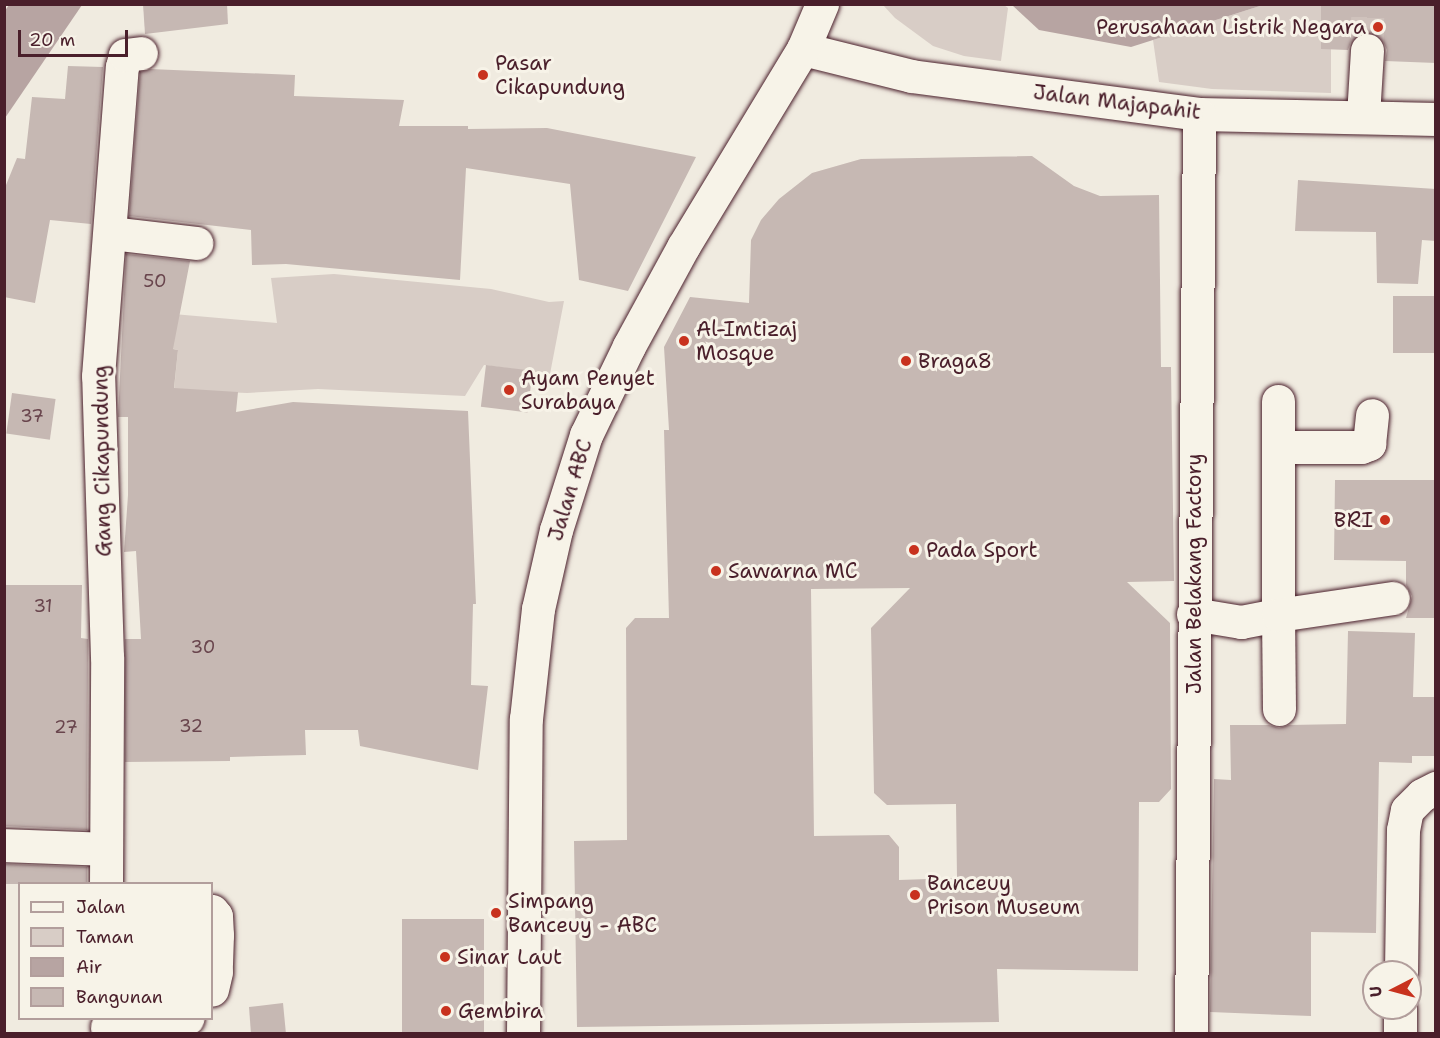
<!DOCTYPE html>
<style>
body{margin:0}
#map{position:relative;width:1440px;height:1038px;overflow:hidden;background:#f0ebe0;font-family:"Shantell Sans",sans-serif}
div>[style]{position:absolute}
.green>*{inset:0;background:#d8cdc6}
.water>*{inset:0;background:#b7a4a2}
.building>*{inset:0;background:#c6b8b3;transform-origin:0 0}
.minor-tunnel>*{height:33px;margin-top:-16.5px;transform-origin:0;background:repeating-linear-gradient(90deg,#cfc2bc 0 33px,transparent 0 49px)}
.roads{filter:drop-shadow(0 0 2px #4a1f2b) drop-shadow(0 0 2px #4a1f2b)}
.minor>*{height:33px;margin:-16.5px;padding:0 16.5px;transform-origin:16.5px;border-radius:16.5px;background:#f7f3e8}
.dots>*{width:16px;height:16px;translate:-50% -50%;box-sizing:border-box;border:3px solid #f7f3e8;border-radius:50%}
span{translate:-50% -50%;white-space:nowrap;text-align:center;line-height:1.15;-webkit-text-stroke:6px #f7f3e8;paint-order:stroke}
.number-label{font-size:18px;color:#69454d}
.number-label span{-webkit-text-stroke-width:0}
.poi-label{font-size:21px;color:#4a1f2b}
.right{translate:-100% -50%;text-align:right}
.left{translate:0 -50%;text-align:left}
.street-label{font-size:21px;color:#4a1f2b}
.frame{position:absolute;inset:0;border:6px solid #4a1f2b;pointer-events:none}
.legend{position:absolute;left:18px;top:882px;width:195px;height:138px;box-sizing:border-box;background:#f7f3e8;border:2px solid #b29e9c;margin:0;padding:8px 10px;list-style:none;font-size:18px;color:#4a1f2b}
.legend li{display:flex;align-items:center;gap:12px;height:30px}
.legend b{width:30px;border:2px solid #b29e9c}
.north{position:absolute;left:1362px;top:960px;width:60px;height:60px;box-sizing:border-box;background:#f7f3e8;border:2px solid #b29e9c;border-radius:50%;rotate:264deg;font-size:16px;font-weight:700;line-height:24px;text-align:center;color:#4a1f2b}
.north::after{content:'';display:block;margin:auto;width:21px;height:27px;background:#c8321e;clip-path:polygon(50% 0,100% 100%,50% 72%,0 100%)}
.scale{position:absolute;left:18px;top:30px;width:110px;height:27px;box-sizing:border-box;border:3px solid #4a1f2b;border-top:0;padding-left:8px;font-size:18px;line-height:21px;white-space:nowrap;color:#4a1f2b;-webkit-text-stroke:4px #f7f3e8;paint-order:stroke}
</style>
<div id="map">
<div class="green">
<i style="clip-path:polygon(883px 5px,1004px 5px,1008px 8px,1001px 61px,964px 56px,933px 46px,895px 18px)"></i>
<i style="clip-path:polygon(1263px 5px,1331px 5px,1331px 93px,1212px 89px,1159px 82px,1153px 40px)"></i>
<i style="clip-path:polygon(334px 274px,491px 289px,549px 302px,564px 301px,550px 374px,484px 365px,465px 396px,318px 389px,247px 393px,174px 390px,178px 350px,135px 339px,139px 311px,277px 323px,271px 278px)"></i>
</div>
<div class="water">
<i style="clip-path:polygon(9px 5px,82px 5px,5px 118px,4px 12px)"></i>
<i style="clip-path:polygon(1012px 5px,1263px 5px,1131px 47px,1039px 30px)"></i>
</div>
<div class="building">
<i style="clip-path:polygon(143px 4px,227px 4px,228px 24px,145px 34px)"></i>
<i style="clip-path:polygon(1321px 4px,1436px 4px,1436px 63px,1385px 61px,1387px 50px,1383px 41px,1377px 34px,1369px 31px,1359px 33px,1352px 39px,1348px 50px,1321px 49px)"></i>
<i style="clip-path:polygon(68px 66px,103px 67px,91px 224px,50px 220px,35px 303px,4px 297px,4px 190px,17px 158px,25px 159px,32px 97px,65px 99px)"></i>
<i style="clip-path:polygon(150px 69px,295px 75px,294px 96px,404px 100px,399px 126px,468px 126px,468px 129px,547px 128px,696px 157px,628px 291px,579px 280px,570px 184px,466px 168px,460px 280px,286px 264px,252px 265px,251px 230px,129px 216px,140px 72px)"></i>
<i style="clip-path:polygon(evenodd,1032px 156px,1074px 186px,1100px 196px,1159px 195px,1161px 367px,1171px 367px,1174px 581px,1127px 582px,1170px 623px,1171px 789px,1159px 802px,1139px 802px,1138px 971px,997px 969px,999px 1022px,577px 1027px,574px 841px,627px 840px,626px 628px,635px 618px,669px 618px,664px 430px,669px 430px,664px 347px,690px 297px,749px 303px,751px 240px,761px 220px,779px 199px,812px 173px,861px 159px,1032px 156px,910px 588px,871px 628px,874px 793px,887px 805px,956px 804px,957px 878px,899px 880px,899px 847px,889px 835px,814px 836px,811px 589px,910px 588px)"></i>
<i style="clip-path:polygon(1298px 180px,1436px 189px,1436px 241px,1422px 240px,1418px 284px,1377px 283px,1376px 232px,1295px 231px)"></i>
<i style="clip-path:polygon(126px 254px,190px 261px,173px 349px,178px 350px,174px 388px,238px 392px,236px 412px,293px 402px,468px 411px,476px 604px,473px 604px,471px 685px,488px 686px,478px 770px,360px 746px,358px 730px,305px 730px,306px 755px,230px 757px,230px 761px,125px 762px,125px 639px,141px 639px,136px 551px,124px 552px,128px 495px,128px 417px,118px 417px)"></i>
<i style="left:1393px;top:296px;width:43px;height:57px"></i>
<i style="left:486px;top:365px;width:47px;height:42px;rotate:7deg"></i>
<i style="left:12px;top:393px;width:44px;height:41px;rotate:8deg"></i>
<i style="clip-path:polygon(1335px 480px,1436px 480px,1436px 618px,1406px 618px,1412px 596px,1406px 585px,1406px 561px,1334px 560px)"></i>
<i style="clip-path:polygon(4px 585px,82px 585px,81px 638px,88px 639px,88px 657px,87px 830px,5px 826px)"></i>
<i style="clip-path:polygon(1348px 631px,1415px 633px,1413px 697px,1436px 697px,1436px 756px,1412px 756px,1412px 763px,1379px 762px,1376px 933px,1311px 932px,1311px 1016px,1210px 1012px,1214px 779px,1231px 780px,1230px 725px,1269px 725px,1279px 728px,1289px 725px,1346px 724px)"></i>
<i style="clip-path:polygon(4px 864px,87px 867px,87px 884px,4px 884px)"></i>
<i style="left:484px;top:919px;width:114px;height:82px;rotate:90deg"></i>
<i style="clip-path:polygon(283px 1003px,286px 1034px,251px 1034px,249px 1007px)"></i>
</div>
<div class="minor-tunnel">
<i style="left:1367px;top:50px;width:46px;rotate:-88.8deg"></i>
</div>
<div class="roads">
<div class="minor">
<i style="left:803px;top:49px;width:111px;rotate:14deg"></i>
<i style="left:911px;top:76px;width:290px;rotate:7.5deg"></i>
<i style="left:1199px;top:114px;width:237px;rotate:1.2deg"></i>
<i style="left:1363px;top:116px;width:66px;rotate:-86.5deg"></i>
<i style="left:111px;top:233px;width:86px;rotate:6.7deg"></i>
<i style="left:1278px;top:447px;width:83px"></i>
<i style="left:1361px;top:447px;width:9px;rotate:-21deg"></i>
<i style="left:1369px;top:444px;width:29px;rotate:-84deg"></i>
<i style="left:1193px;top:614px;width:49px;rotate:9.5deg"></i>
<i style="left:1241px;top:622px;width:38px;rotate:-11deg"></i>
<i style="left:1278px;top:615px;width:214px;rotate:-90deg"></i>
<i style="left:1279px;top:709px;width:94px;rotate:-90.6deg"></i>
<i style="left:1278px;top:615px;width:116px;rotate:-8.4deg"></i>
<i style="left:4px;top:845px;width:102px;rotate:2.2deg"></i>
<i style="left:106px;top:884px;width:227px;rotate:-89.7deg"></i>
<i style="left:107px;top:657px;width:281px;rotate:-91.8deg"></i>
<i style="left:98px;top:376px;width:310px;rotate:-85.6deg"></i>
<i style="left:122px;top:67px;width:12px;rotate:-76deg"></i>
<i style="left:125px;top:55px;width:16px;rotate:-7deg"></i>
<i style="left:212px;top:911px;width:6px;rotate:51deg"></i>
<i style="left:216px;top:916px;width:19px;rotate:87deg"></i>
<i style="left:217px;top:935px;width:37px;rotate:92deg"></i>
<i style="left:216px;top:972px;width:18px;rotate:103deg"></i>
<i style="left:1401px;top:972px;width:142px;rotate:-89.2deg"></i>
<i style="left:1403px;top:830px;width:20px;rotate:-79deg"></i>
<i style="left:1407px;top:810px;width:21px;rotate:-45deg"></i>
<i style="left:1422px;top:795px;width:16px;rotate:-27deg"></i>
<i style="left:107px;top:1027px;width:81px;rotate:-6.3deg"></i>
<i style="left:523px;top:1034px;width:315px;rotate:-89.5deg"></i>
<i style="left:526px;top:719px;width:111px;rotate:-83.8deg"></i>
<i style="left:538px;top:609px;width:81px;rotate:-77.2deg"></i>
<i style="left:556px;top:530px;width:100px;rotate:-72.5deg"></i>
<i style="left:586px;top:435px;width:99px;rotate:-64.2deg"></i>
<i style="left:629px;top:346px;width:113px;rotate:-61.4deg"></i>
<i style="left:683px;top:247px;width:232px;rotate:-58.8deg"></i>
<i style="left:803px;top:49px;width:49px;rotate:-67.1deg"></i>
<i style="left:1191px;top:1034px;width:920px;rotate:-89.5deg"></i>
<i style="left:1400px;top:1034px;width:26px;rotate:-90deg"></i>
</div>
</div>
<div class="dots">
<i style="left:1378px;top:27px;background:#c8321e"></i>
<i style="left:483px;top:75px;background:#c8321e"></i>
<i style="left:684px;top:341px;background:#c8321e"></i>
<i style="left:906px;top:361px;background:#c8321e"></i>
<i style="left:509px;top:390px;background:#c8321e"></i>
<i style="left:1385px;top:520px;background:#c8321e"></i>
<i style="left:914px;top:550px;background:#c8321e"></i>
<i style="left:716px;top:571px;background:#c8321e"></i>
<i style="left:915px;top:895px;background:#c8321e"></i>
<i style="left:496px;top:913px;background:#c8321e"></i>
<i style="left:445px;top:957px;background:#c8321e"></i>
<i style="left:446px;top:1011px;background:#c8321e"></i>
</div>
<div class="number-label">
<span style="left:155px;top:281px">50</span>
<span style="left:32px;top:416px">37</span>
<span style="left:43px;top:606px">31</span>
<span style="left:203px;top:647px">30</span>
<span style="left:191px;top:726px">32</span>
<span style="left:66px;top:727px">27</span>
</div>
<div class="poi-label">
<span class="right" style="left:1366px;top:27px">Perusahaan Listrik Negara</span>
<span class="left" style="left:495px;top:75px">Pasar<br>Cikapundung</span>
<span class="left" style="left:696px;top:341px">Al-Imtizaj<br>Mosque</span>
<span class="left" style="left:918px;top:361px">Braga8</span>
<span class="left" style="left:521px;top:390px">Ayam Penyet<br>Surabaya</span>
<span class="right" style="left:1373px;top:520px">BRI</span>
<span class="left" style="left:926px;top:550px">Pada Sport</span>
<span class="left" style="left:728px;top:571px">Sawarna MC</span>
<span class="left" style="left:927px;top:895px">Banceuy<br>Prison Museum</span>
<span class="left" style="left:508px;top:913px">Simpang<br>Banceuy - ABC</span>
<span class="left" style="left:457px;top:957px">Sinar Laut</span>
<span class="left" style="left:458px;top:1011px">Gembira</span>
</div>
<div class="street-label">
<span style="left:1117px;top:102px;rotate:7deg">Jalan Majapahit</span>
<span style="left:102px;top:461px;rotate:-91deg">Gang Cikapundung</span>
<span style="left:570px;top:490px;rotate:-73deg">Jalan ABC</span>
<span style="left:1194px;top:574px;rotate:-90deg">Jalan Belakang Factory</span>
</div>
<div class="frame"></div>
<ul class="legend">
<li><b style="height:8px;background:#f7f3e8"></b>Jalan</li>
<li><b style="height:16px;background:#d8cdc6"></b>Taman</li>
<li><b style="height:16px;background:#b7a4a2"></b>Air</li>
<li><b style="height:16px;background:#c6b8b3"></b>Bangunan</li>
</ul>
<div class="north">U</div>
<div class="scale">20 m</div>
</div>
